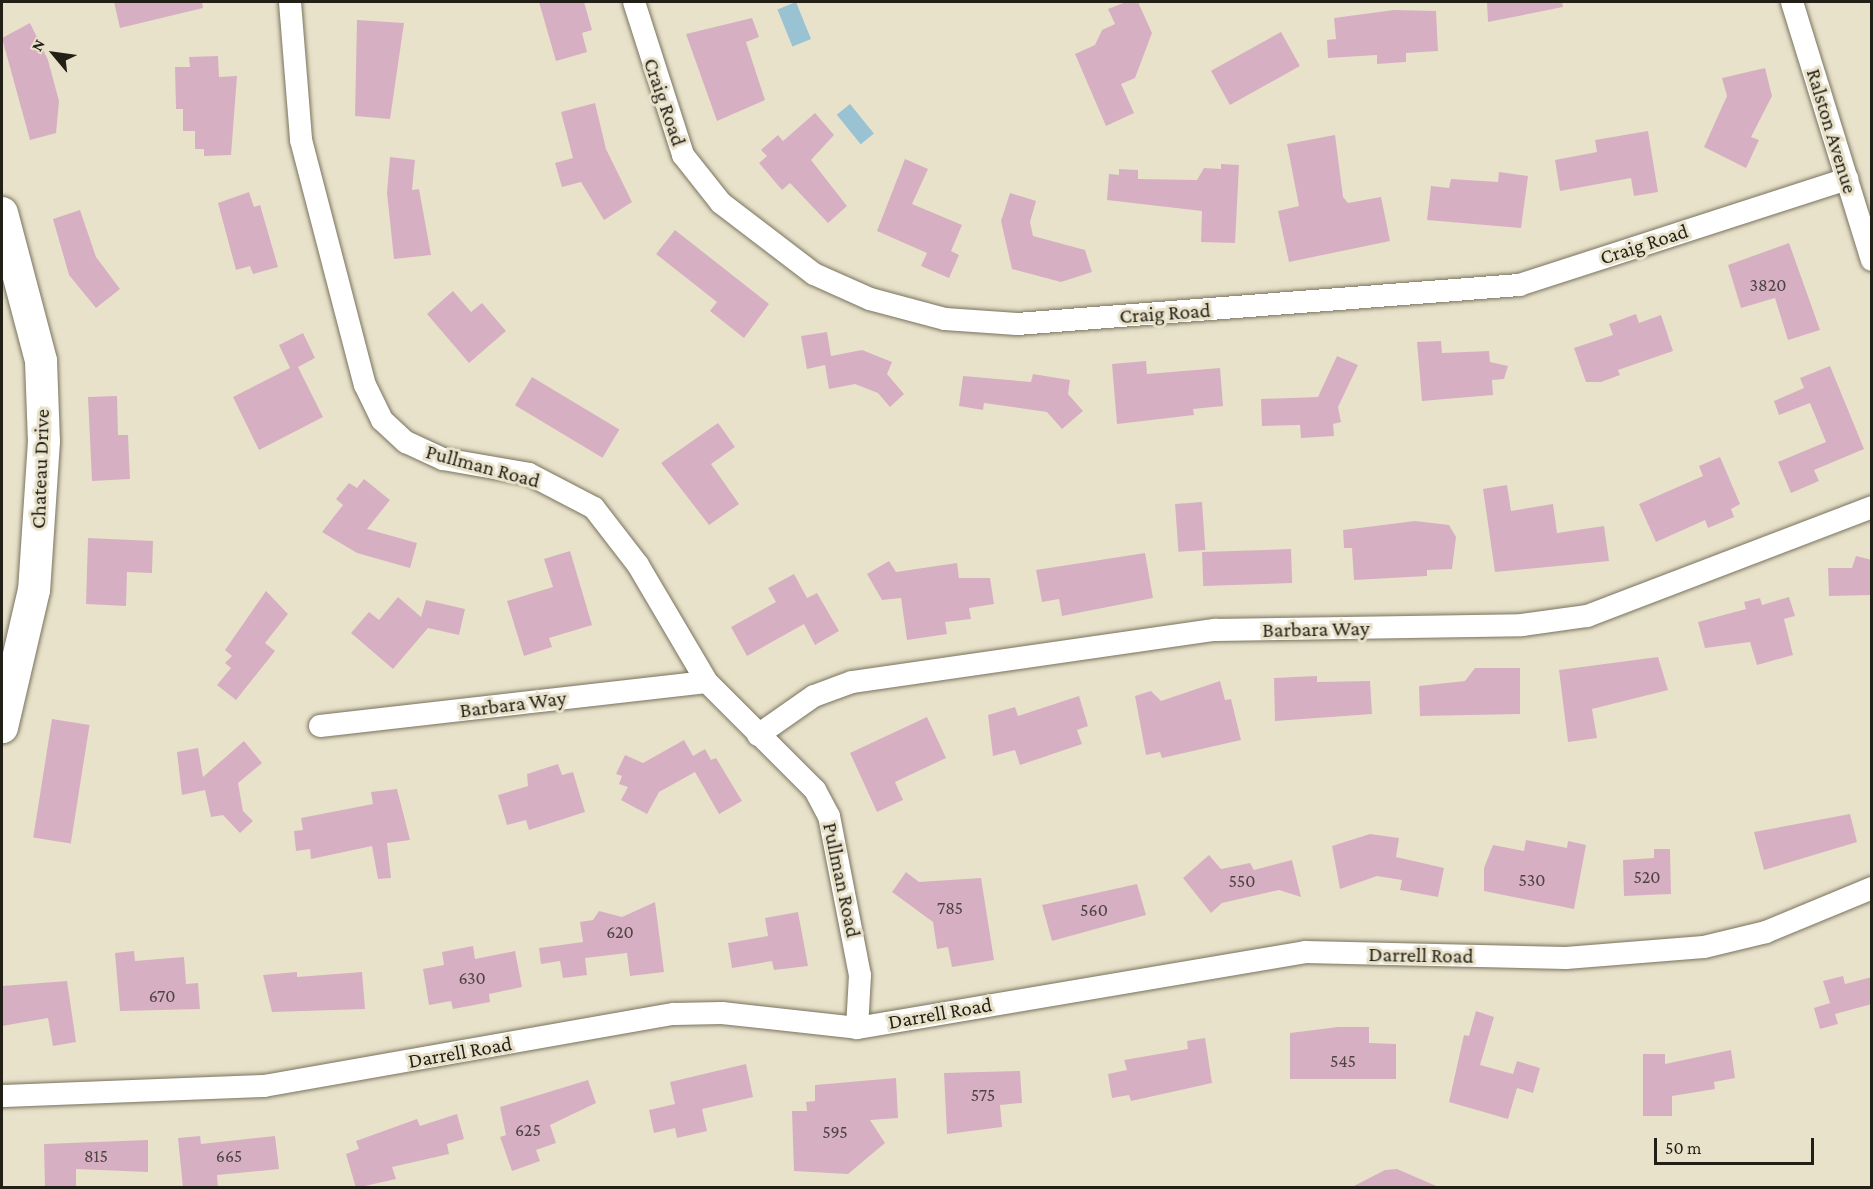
<!DOCTYPE html>
<style>
body{margin:0}
#map{position:relative;width:1873px;height:1189px;overflow:hidden;background:#e9e2cb;font-family:"Crimson Pro",serif}
div>[style]{position:absolute}
.water>*{inset:0;background:#99c2d2;transform-origin:0 0}
.building>*{inset:0;background:#d6b0c2;transform-origin:0 0}
.roads{filter:drop-shadow(0 0 2px #79735e) drop-shadow(0 0 2px #79735e)}
.street>*{height:22px;margin:-11px;padding:0 11px;transform-origin:11px;border-radius:11px;background:#fff}
.secondary>*{height:32px;margin:-16px;padding:0 16px;transform-origin:16px;border-radius:16px;background:#fff}
span{translate:-50% -50%;white-space:nowrap;text-align:center;line-height:1.15;-webkit-text-stroke:6px #e9e2cb;paint-order:stroke}
.number-label{font-size:18px;color:#4f4342}
.number-label span{-webkit-text-stroke-width:0}
.street-label{font-size:21px;color:#221f17}
.frame{position:absolute;inset:0;border:3px solid #221f17;pointer-events:none}
.north{position:absolute;left:24px;top:24px;width:60px;height:60px;-webkit-text-stroke:4px #e9e2cb;paint-order:stroke;rotate:299deg;font-size:16px;font-weight:700;line-height:24px;text-align:center;color:#221f17}
.north::after{content:'';display:block;margin:auto;width:21px;height:27px;background:#221f17;clip-path:polygon(50% 0,100% 100%,50% 72%,0 100%)}
.scale{position:absolute;left:1654px;top:1138px;width:160px;height:27px;box-sizing:border-box;border:3px solid #221f17;border-top:0;padding-left:8px;font-size:18px;line-height:21px;white-space:nowrap;color:#221f17;-webkit-text-stroke:4px #e9e2cb;paint-order:stroke}
</style>
<div id="map">
<div class="water">
<i style="left:796px;top:2px;width:40px;height:20px;rotate:68deg"></i>
<i style="left:850px;top:104px;width:38px;height:17px;rotate:51deg"></i>
</div>
<div class="building">
<i style="clip-path:polygon(114px 2px,202px 2px,203px 8px,120px 28px)"></i>
<i style="clip-path:polygon(539px 2px,584px 2px,592px 30px,582px 33px,587px 52px,556px 61px)"></i>
<i style="clip-path:polygon(1126px 2px,1138px 2px,1152px 33px,1135px 78px,1121px 84px,1134px 113px,1106px 126px,1075px 54px,1095px 45px,1102px 30px,1115px 24px,1108px 9px)"></i>
<i style="clip-path:polygon(1487px 2px,1562px 2px,1563px 7px,1488px 22px)"></i>
<i style="clip-path:polygon(1394px 10px,1436px 11px,1438px 51px,1406px 53px,1406px 62px,1377px 64px,1377px 55px,1328px 58px,1327px 40px,1336px 39px,1334px 18px)"></i>
<i style="clip-path:polygon(752px 18px,759px 37px,746px 42px,765px 100px,717px 121px,686px 34px)"></i>
<i style="clip-path:polygon(357px 20px,404px 23px,390px 119px,355px 116px)"></i>
<i style="clip-path:polygon(30px 23px,48px 60px,59px 101px,56px 133px,30px 140px,2px 38px)"></i>
<i style="left:1281px;top:32px;width:39px;height:80px;rotate:61deg"></i>
<i style="clip-path:polygon(218px 56px,219px 77px,237px 76px,231px 155px,204px 156px,204px 149px,195px 149px,195px 131px,183px 131px,183px 109px,176px 109px,175px 67px,190px 67px,189px 57px)"></i>
<i style="clip-path:polygon(1765px 68px,1772px 96px,1751px 137px,1759px 140px,1746px 168px,1704px 147px,1727px 96px,1722px 78px)"></i>
<i style="clip-path:polygon(595px 103px,606px 149px,632px 202px,604px 220px,581px 182px,562px 187px,555px 163px,573px 158px,561px 112px)"></i>
<i style="clip-path:polygon(815px 113px,834px 135px,811px 160px,847px 206px,828px 223px,790px 183px,782px 190px,759px 163px,767px 156px,761px 150px,778px 135px,783px 141px)"></i>
<i style="clip-path:polygon(1648px 131px,1658px 192px,1634px 196px,1631px 178px,1560px 191px,1555px 160px,1597px 152px,1595px 140px)"></i>
<i style="clip-path:polygon(1335px 135px,1343px 197px,1348px 203px,1381px 197px,1390px 241px,1289px 262px,1278px 211px,1299px 206px,1287px 144px)"></i>
<i style="clip-path:polygon(390px 157px,415px 160px,412px 190px,419px 189px,431px 255px,394px 259px,387px 193px)"></i>
<i style="clip-path:polygon(905px 159px,928px 169px,912px 204px,962px 225px,951px 251px,959px 255px,949px 278px,921px 266px,927px 253px,877px 231px)"></i>
<i style="clip-path:polygon(1221px 164px,1239px 165px,1235px 243px,1201px 242px,1202px 211px,1107px 200px,1109px 174px,1119px 175px,1119px 169px,1138px 170px,1138px 179px,1197px 180px,1204px 168px,1221px 169px)"></i>
<i style="clip-path:polygon(1499px 172px,1528px 176px,1521px 228px,1427px 220px,1431px 186px,1449px 188px,1451px 179px,1498px 182px)"></i>
<i style="clip-path:polygon(249px 192px,254px 207px,260px 205px,278px 267px,253px 274px,250px 266px,236px 270px,218px 203px)"></i>
<i style="clip-path:polygon(1010px 193px,1036px 201px,1030px 222px,1033px 236px,1085px 250px,1092px 272px,1061px 282px,1012px 269px,1001px 221px)"></i>
<i style="clip-path:polygon(80px 210px,96px 257px,120px 289px,96px 308px,69px 275px,53px 219px)"></i>
<i style="clip-path:polygon(675px 230px,769px 304px,744px 338px,710px 311px,717px 302px,656px 254px)"></i>
<i style="clip-path:polygon(1789px 243px,1820px 330px,1788px 340px,1775px 298px,1741px 308px,1728px 265px)"></i>
<i style="clip-path:polygon(453px 291px,471px 312px,482px 303px,506px 331px,469px 363px,427px 314px)"></i>
<i style="clip-path:polygon(1636px 314px,1639px 323px,1661px 315px,1673px 351px,1618px 370px,1620px 375px,1601px 382px,1586px 382px,1574px 348px,1613px 335px,1609px 324px)"></i>
<i style="clip-path:polygon(827px 332px,831px 356px,862px 350px,892px 362px,887px 374px,904px 394px,890px 407px,878px 393px,855px 384px,829px 389px,825px 365px,807px 369px,801px 336px)"></i>
<i style="clip-path:polygon(303px 333px,315px 358px,298px 367px,323px 417px,259px 450px,233px 397px,290px 368px,279px 345px)"></i>
<i style="clip-path:polygon(1441px 341px,1442px 353px,1489px 351px,1490px 362px,1508px 366px,1504px 379px,1492px 380px,1493px 395px,1422px 401px,1417px 342px)"></i>
<i style="clip-path:polygon(1337px 356px,1358px 365px,1338px 407px,1341px 422px,1333px 424px,1334px 436px,1301px 438px,1300px 425px,1262px 426px,1261px 399px,1318px 397px)"></i>
<i style="clip-path:polygon(1146px 361px,1147px 374px,1220px 368px,1223px 406px,1193px 409px,1194px 415px,1117px 424px,1112px 364px)"></i>
<i style="clip-path:polygon(1830px 366px,1864px 449px,1814px 470px,1819px 481px,1791px 493px,1778px 462px,1826px 442px,1810px 403px,1779px 415px,1774px 401px,1804px 388px,1800px 378px)"></i>
<i style="clip-path:polygon(1033px 374px,1070px 380px,1068px 394px,1083px 411px,1062px 429px,1047px 412px,984px 403px,983px 410px,959px 406px,963px 376px,1031px 382px)"></i>
<i style="left:532px;top:377px;width:102px;height:33px;rotate:31deg"></i>
<i style="clip-path:polygon(117px 396px,118px 435px,128px 435px,130px 479px,92px 481px,88px 397px)"></i>
<i style="clip-path:polygon(718px 423px,735px 447px,711px 464px,739px 504px,709px 525px,661px 463px)"></i>
<i style="clip-path:polygon(1720px 457px,1740px 504px,1731px 509px,1734px 517px,1708px 528px,1705px 520px,1656px 542px,1639px 504px,1703px 476px,1699px 466px)"></i>
<i style="clip-path:polygon(364px 479px,390px 500px,367px 529px,417px 543px,410px 568px,357px 553px,322px 532px,343px 505px,336px 499px,349px 483px,357px 488px)"></i>
<i style="clip-path:polygon(1507px 485px,1511px 511px,1553px 504px,1557px 533px,1604px 526px,1609px 561px,1495px 572px,1483px 489px)"></i>
<i style="left:1202px;top:502px;width:48px;height:27px;rotate:86deg"></i>
<i style="clip-path:polygon(1415px 521px,1449px 525px,1456px 537px,1452px 569px,1427px 570px,1427px 576px,1354px 580px,1352px 548px,1344px 548px,1343px 530px)"></i>
<i style="clip-path:polygon(88px 538px,153px 541px,152px 573px,127px 572px,126px 606px,86px 604px)"></i>
<i style="left:1291px;top:549px;width:34px;height:89px;rotate:88deg"></i>
<i style="clip-path:polygon(570px 551px,592px 625px,549px 638px,552px 647px,524px 656px,507px 601px,553px 587px,544px 559px)"></i>
<i style="clip-path:polygon(1145px 553px,1153px 598px,1062px 616px,1059px 599px,1042px 602px,1036px 570px)"></i>
<i style="clip-path:polygon(1856px 556px,1872px 560px,1872px 595px,1829px 596px,1828px 568px,1852px 568px)"></i>
<i style="clip-path:polygon(889px 561px,896px 572px,957px 563px,959px 578px,990px 578px,994px 604px,969px 608px,971px 619px,945px 622px,947px 634px,907px 640px,901px 598px,882px 600px,867px 574px)"></i>
<i style="clip-path:polygon(794px 574px,807px 598px,817px 593px,839px 631px,815px 645px,804px 624px,747px 656px,731px 627px,776px 602px,768px 588px)"></i>
<i style="clip-path:polygon(266px 591px,288px 614px,265px 643px,275px 651px,236px 700px,217px 685px,231px 668px,225px 663px,232px 656px,225px 650px)"></i>
<i style="clip-path:polygon(398px 597px,421px 617px,426px 600px,465px 609px,459px 635px,428px 628px,393px 669px,351px 633px,369px 612px,379px 620px)"></i>
<i style="clip-path:polygon(1789px 597px,1795px 616px,1784px 619px,1793px 655px,1757px 665px,1750px 642px,1705px 648px,1698px 622px,1746px 609px,1744px 602px,1760px 598px,1762px 605px)"></i>
<i style="clip-path:polygon(1658px 657px,1668px 690px,1592px 709px,1597px 738px,1568px 742px,1559px 670px)"></i>
<i style="clip-path:polygon(1475px 668px,1520px 668px,1520px 714px,1420px 716px,1419px 686px,1465px 681px)"></i>
<i style="clip-path:polygon(1317px 676px,1317px 682px,1370px 681px,1372px 714px,1275px 721px,1274px 678px)"></i>
<i style="clip-path:polygon(1220px 681px,1225px 700px,1231px 699px,1241px 740px,1162px 758px,1160px 752px,1146px 755px,1135px 696px,1151px 691px,1161px 701px)"></i>
<i style="clip-path:polygon(1079px 696px,1088px 726px,1077px 730px,1082px 744px,1020px 765px,1015px 750px,993px 756px,988px 715px,1015px 707px,1018px 716px)"></i>
<i style="clip-path:polygon(927px 717px,946px 758px,895px 782px,903px 800px,877px 812px,850px 753px)"></i>
<i style="left:52px;top:719px;width:38px;height:120px;rotate:9deg"></i>
<i style="clip-path:polygon(684px 740px,693px 756px,705px 749px,711px 760px,716px 758px,742px 801px,719px 814px,695px 772px,659px 792px,647px 814px,621px 800px,628px 787px,619px 784px,622px 776px,616px 774px,625px 755px,643px 763px)"></i>
<i style="clip-path:polygon(244px 741px,262px 763px,238px 783px,243px 811px,253px 821px,240px 833px,223px 815px,211px 817px,205px 790px,182px 795px,177px 752px,198px 748px,203px 777px)"></i>
<i style="clip-path:polygon(558px 764px,562px 775px,573px 772px,585px 812px,529px 830px,526px 820px,507px 825px,498px 795px,528px 786px,527px 774px)"></i>
<i style="clip-path:polygon(397px 789px,410px 840px,387px 843px,391px 878px,378px 879px,372px 846px,311px 859px,310px 849px,296px 851px,294px 831px,303px 830px,301px 818px,373px 804px,371px 792px)"></i>
<i style="clip-path:polygon(1850px 814px,1857px 842px,1764px 870px,1754px 832px)"></i>
<i style="clip-path:polygon(1370px 834px,1399px 838px,1396px 857px,1444px 868px,1438px 897px,1400px 890px,1402px 880px,1377px 876px,1340px 889px,1332px 846px)"></i>
<i style="clip-path:polygon(1526px 840px,1567px 848px,1568px 841px,1586px 845px,1574px 909px,1484px 891px,1484px 868px,1493px 845px,1524px 851px)"></i>
<i style="clip-path:polygon(1654px 849px,1670px 849px,1671px 894px,1624px 896px,1623px 860px,1654px 858px)"></i>
<i style="clip-path:polygon(1209px 855px,1221px 869px,1250px 863px,1254px 870px,1292px 860px,1301px 897px,1279px 890px,1222px 903px,1211px 913px,1183px 878px)"></i>
<i style="clip-path:polygon(906px 872px,919px 882px,981px 878px,994px 960px,952px 967px,948px 947px,937px 949px,933px 922px,892px 892px)"></i>
<i style="clip-path:polygon(1137px 884px,1146px 915px,1052px 941px,1042px 905px)"></i>
<i style="clip-path:polygon(655px 902px,664px 972px,630px 976px,627px 953px,585px 958px,587px 975px,563px 978px,560px 961px,541px 964px,539px 948px,583px 942px,580px 922px,593px 920px,599px 911px,622px 917px)"></i>
<i style="clip-path:polygon(798px 912px,808px 966px,774px 970px,772px 961px,732px 968px,728px 943px,768px 936px,765px 918px)"></i>
<i style="clip-path:polygon(473px 946px,475px 959px,515px 951px,522px 987px,489px 994px,490px 1002px,453px 1009px,451px 1001px,429px 1005px,423px 969px,444px 965px,442px 952px)"></i>
<i style="clip-path:polygon(134px 951px,135px 961px,184px 957px,186px 984px,198px 983px,200px 1009px,120px 1011px,115px 953px)"></i>
<i style="clip-path:polygon(297px 972px,297px 977px,362px 972px,365px 1009px,272px 1012px,263px 975px)"></i>
<i style="clip-path:polygon(1843px 976px,1845px 984px,1872px 977px,1872px 1004px,1835px 1014px,1838px 1024px,1820px 1029px,1814px 1008px,1830px 1003px,1823px 981px)"></i>
<i style="clip-path:polygon(67px 981px,76px 1042px,53px 1046px,48px 1018px,2px 1026px,2px 986px)"></i>
<i style="clip-path:polygon(1476px 1011px,1494px 1017px,1480px 1065px,1513px 1074px,1517px 1061px,1540px 1068px,1533px 1093px,1517px 1088px,1508px 1119px,1449px 1102px,1464px 1035px,1469px 1036px)"></i>
<i style="clip-path:polygon(1338px 1027px,1369px 1027px,1369px 1043px,1396px 1044px,1396px 1079px,1290px 1079px,1290px 1033px)"></i>
<i style="clip-path:polygon(1205px 1038px,1212px 1083px,1131px 1101px,1129px 1095px,1112px 1098px,1108px 1074px,1127px 1070px,1124px 1060px,1188px 1049px,1187px 1041px)"></i>
<i style="clip-path:polygon(1731px 1050px,1735px 1078px,1714px 1082px,1715px 1089px,1672px 1096px,1672px 1116px,1643px 1116px,1643px 1054px,1665px 1054px,1665px 1064px)"></i>
<i style="clip-path:polygon(746px 1064px,753px 1097px,702px 1109px,707px 1131px,677px 1138px,675px 1128px,654px 1133px,649px 1110px,675px 1104px,670px 1082px)"></i>
<i style="clip-path:polygon(1020px 1071px,1022px 1103px,1000px 1105px,1002px 1127px,947px 1134px,944px 1073px)"></i>
<i style="clip-path:polygon(896px 1078px,898px 1118px,870px 1120px,885px 1143px,848px 1174px,794px 1171px,792px 1111px,807px 1111px,806px 1102px,815px 1101px,815px 1085px)"></i>
<i style="clip-path:polygon(588px 1080px,596px 1103px,550px 1125px,556px 1143px,536px 1150px,540px 1161px,512px 1171px,500px 1137px,506px 1135px,500px 1107px)"></i>
<i style="clip-path:polygon(457px 1114px,464px 1139px,447px 1144px,449px 1154px,392px 1167px,396px 1179px,356px 1188px,346px 1154px,359px 1149px,356px 1141px,417px 1119px,420px 1126px)"></i>
<i style="clip-path:polygon(200px 1136px,201px 1144px,275px 1136px,279px 1169px,217px 1175px,218px 1188px,183px 1188px,178px 1138px)"></i>
<i style="clip-path:polygon(148px 1140px,148px 1172px,76px 1169px,76px 1188px,45px 1188px,44px 1144px)"></i>
<i style="clip-path:polygon(1397px 1169px,1441px 1188px,1350px 1188px,1385px 1170px)"></i>
</div>
<div class="roads">
<div class="street">
<i style="left:290px;top:2px;width:138px;rotate:85.4deg"></i>
<i style="left:301px;top:140px;width:253px;rotate:75.4deg"></i>
<i style="left:365px;top:385px;width:39px;rotate:64deg"></i>
<i style="left:382px;top:420px;width:33px;rotate:43deg"></i>
<i style="left:406px;top:442px;width:41px;rotate:24.7deg"></i>
<i style="left:443px;top:459px;width:87px;rotate:9.9deg"></i>
<i style="left:529px;top:474px;width:73px;rotate:27.6deg"></i>
<i style="left:594px;top:508px;width:72px;rotate:52.3deg"></i>
<i style="left:638px;top:565px;width:136px;rotate:59.5deg"></i>
<i style="left:707px;top:682px;width:153px;rotate:45deg"></i>
<i style="left:815px;top:790px;width:30px;rotate:62deg"></i>
<i style="left:829px;top:816px;width:162px;rotate:79deg"></i>
<i style="left:860px;top:975px;width:53px;rotate:93.2deg"></i>
<i style="left:634px;top:2px;width:161px;rotate:72.2deg"></i>
<i style="left:683px;top:155px;width:61px;rotate:51.6deg"></i>
<i style="left:721px;top:203px;width:117px;rotate:37.4deg"></i>
<i style="left:814px;top:274px;width:61px;rotate:24.1deg"></i>
<i style="left:870px;top:299px;width:78px;rotate:14.9deg"></i>
<i style="left:945px;top:319px;width:72px;rotate:4deg"></i>
<i style="left:1017px;top:324px;width:504px;rotate:-4.44deg"></i>
<i style="left:1519px;top:285px;width:345px;rotate:-17.9deg"></i>
<i style="left:1792px;top:2px;width:270px;rotate:72.8deg"></i>
<i style="left:320px;top:726px;width:389px;rotate:-6.5deg"></i>
<i style="left:758px;top:735px;width:68px;rotate:-34.9deg"></i>
<i style="left:814px;top:696px;width:40px;rotate:-20.2deg"></i>
<i style="left:852px;top:682px;width:367px;rotate:-8.2deg"></i>
<i style="left:1215px;top:630px;width:307px;rotate:-0.9deg"></i>
<i style="left:1522px;top:625px;width:66px;rotate:-7.9deg"></i>
<i style="left:1587px;top:616px;width:305px;rotate:-20.9deg"></i>
<i style="left:2px;top:1096px;width:262px;rotate:-2.2deg"></i>
<i style="left:264px;top:1086px;width:416px;rotate:-10deg"></i>
<i style="left:674px;top:1014px;width:48px;rotate:-1.2deg"></i>
<i style="left:722px;top:1013px;width:136px;rotate:6.3deg"></i>
<i style="left:857px;top:1028px;width:454px;rotate:-9.6deg"></i>
<i style="left:1305px;top:952px;width:261px;rotate:1.3deg"></i>
<i style="left:1566px;top:958px;width:138px;rotate:-4.6deg"></i>
<i style="left:1704px;top:947px;width:64px;rotate:-13.6deg"></i>
<i style="left:1766px;top:932px;width:115px;rotate:-22.5deg"></i>
</div>
<div class="secondary">
<i style="left:2px;top:213px;width:153px;rotate:75.2deg"></i>
<i style="left:41px;top:361px;width:80px;rotate:87.9deg"></i>
<i style="left:44px;top:441px;width:149px;rotate:93.8deg"></i>
<i style="left:34px;top:590px;width:141px;rotate:103.1deg"></i>
</div>
</div>
<div class="number-label">
<span style="left:1768px;top:285px">3820</span>
<span style="left:1647px;top:877px">520</span>
<span style="left:1532px;top:880px">530</span>
<span style="left:1242px;top:881px">550</span>
<span style="left:950px;top:908px">785</span>
<span style="left:1094px;top:910px">560</span>
<span style="left:620px;top:932px">620</span>
<span style="left:472px;top:978px">630</span>
<span style="left:162px;top:996px">670</span>
<span style="left:1343px;top:1061px">545</span>
<span style="left:983px;top:1095px">575</span>
<span style="left:528px;top:1130px">625</span>
<span style="left:835px;top:1132px">595</span>
<span style="left:96px;top:1156px">815</span>
<span style="left:229px;top:1156px">665</span>
</div>
<div class="street-label">
<span style="left:665px;top:102px;rotate:71deg">Craig Road</span>
<span style="left:1832px;top:131px;rotate:73deg">Ralston Avenue</span>
<span style="left:1644px;top:244px;rotate:-18deg">Craig Road</span>
<span style="left:1165px;top:313px;rotate:-4deg">Craig Road</span>
<span style="left:483px;top:466px;rotate:15deg">Pullman Road</span>
<span style="left:40px;top:469px;rotate:-88deg">Chateau Drive</span>
<span style="left:1316px;top:629px;rotate:-1deg">Barbara Way</span>
<span style="left:513px;top:704px;rotate:-7deg">Barbara Way</span>
<span style="left:842px;top:880px;rotate:78deg">Pullman Road</span>
<span style="left:1421px;top:955px;rotate:1deg">Darrell Road</span>
<span style="left:940px;top:1013px;rotate:-10deg">Darrell Road</span>
<span style="left:460px;top:1052px;rotate:-10deg">Darrell Road</span>
</div>
<div class="frame"></div>
<div class="north">N</div>
<div class="scale">50 m</div>
</div>
